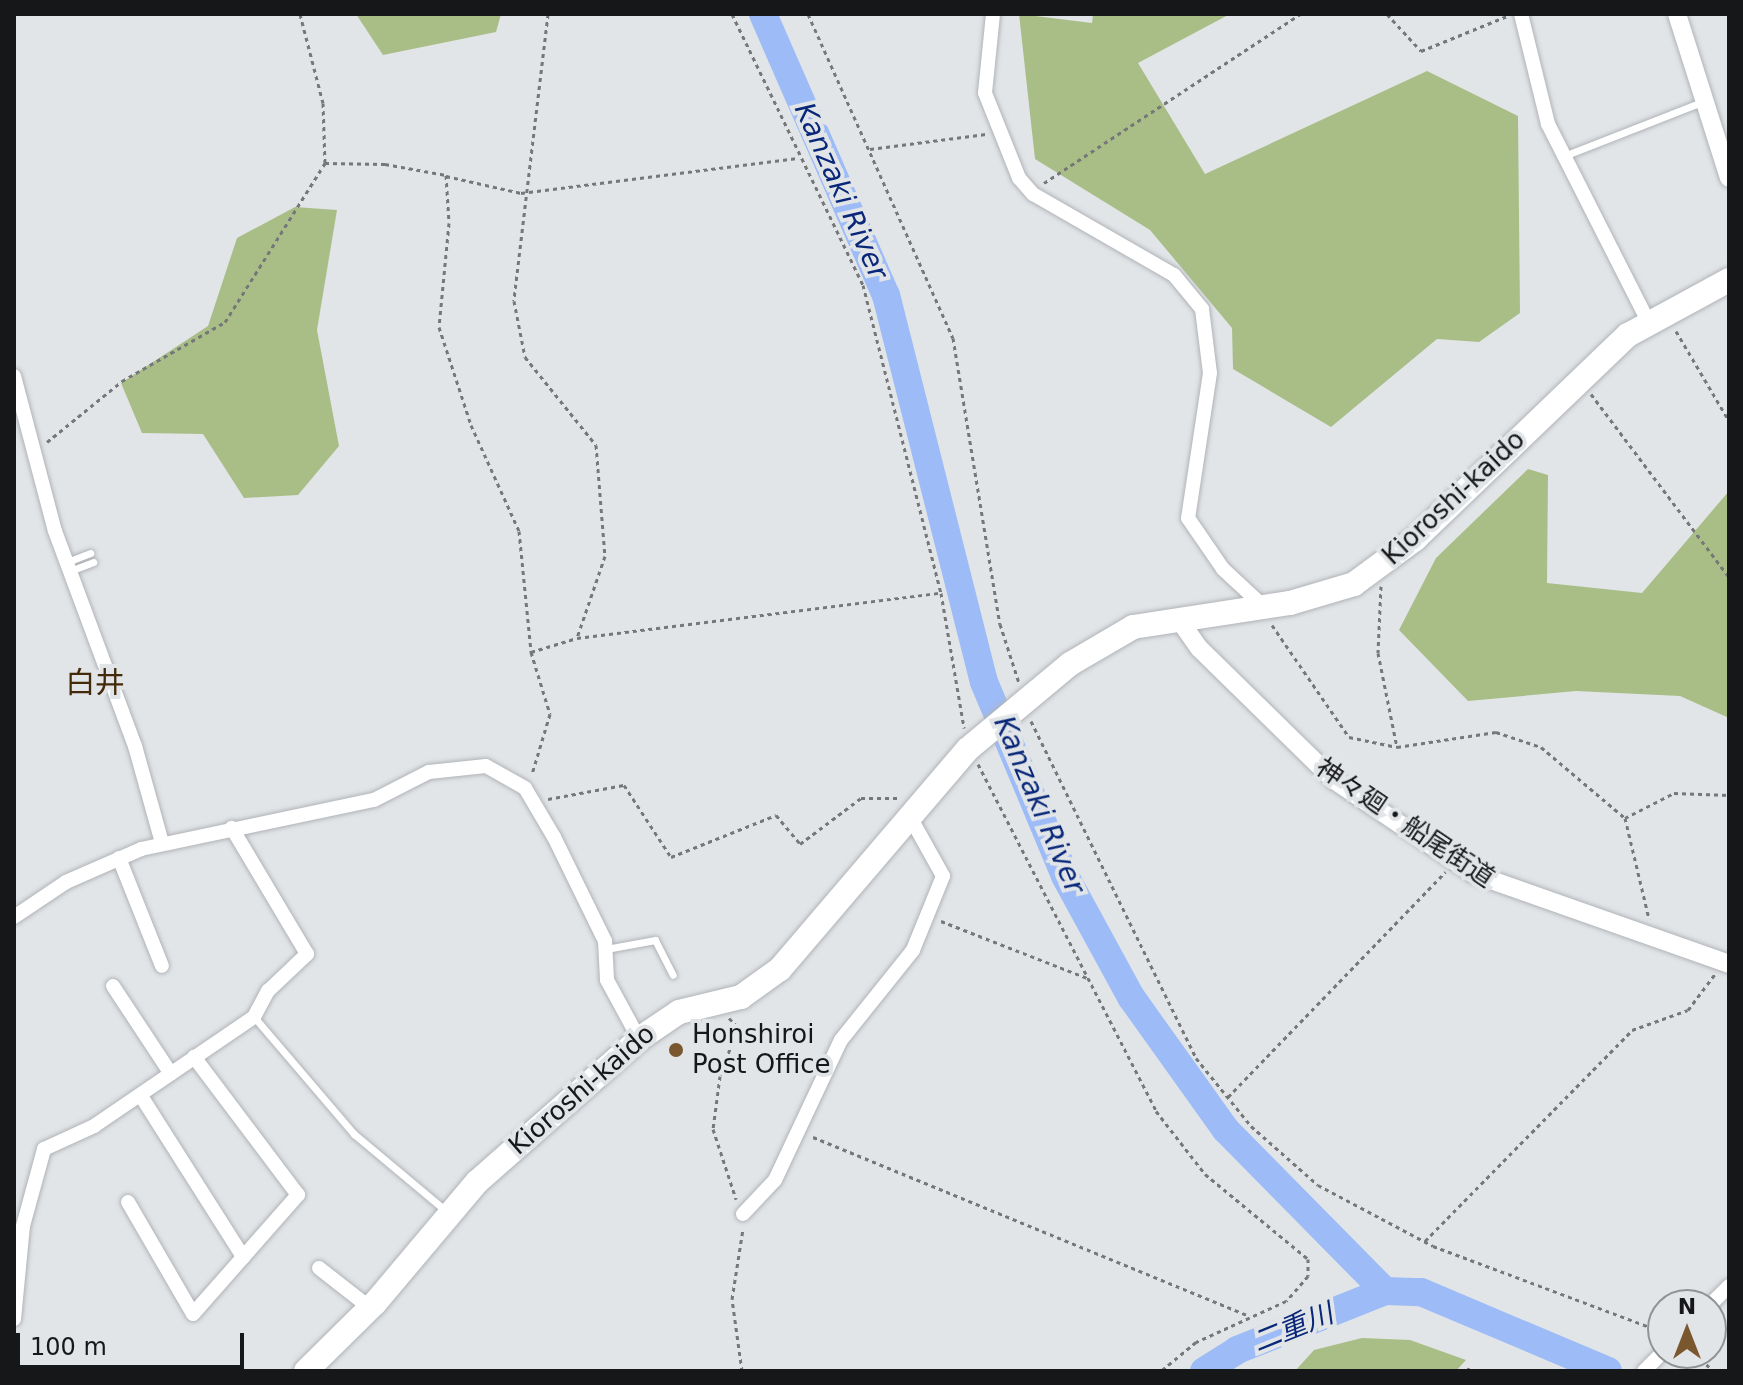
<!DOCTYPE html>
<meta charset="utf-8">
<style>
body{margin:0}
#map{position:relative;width:1743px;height:1385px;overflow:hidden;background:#e2e5e8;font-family:"DejaVu Sans","Noto Sans JP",sans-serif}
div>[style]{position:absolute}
.green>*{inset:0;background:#a9be87}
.river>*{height:28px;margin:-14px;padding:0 14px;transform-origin:14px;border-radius:14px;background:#9dbbf6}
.path>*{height:3px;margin-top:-1.5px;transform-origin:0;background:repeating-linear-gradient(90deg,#757778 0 4px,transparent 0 8px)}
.roads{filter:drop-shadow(0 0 2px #b0b3b7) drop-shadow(0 0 2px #b0b3b7)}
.service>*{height:7px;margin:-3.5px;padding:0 3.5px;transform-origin:3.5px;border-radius:3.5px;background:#fff}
.minor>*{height:14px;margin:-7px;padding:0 7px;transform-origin:7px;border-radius:7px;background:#fff}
.tertiary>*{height:18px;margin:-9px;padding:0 9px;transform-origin:9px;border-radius:9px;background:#fff}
.primary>*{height:24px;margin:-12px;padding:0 12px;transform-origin:12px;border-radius:12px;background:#fff}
.dots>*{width:22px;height:22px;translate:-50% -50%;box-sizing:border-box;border:4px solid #e2e5e8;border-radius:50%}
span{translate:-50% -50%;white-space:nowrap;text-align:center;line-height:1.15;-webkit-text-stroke:8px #e2e5e8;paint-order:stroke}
.street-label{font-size:26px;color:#161718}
.poi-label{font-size:26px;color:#161718}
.left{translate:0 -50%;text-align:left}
.water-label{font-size:28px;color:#082779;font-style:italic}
.quarter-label{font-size:30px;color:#442a09}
.frame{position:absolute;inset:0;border:16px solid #161718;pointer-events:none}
.north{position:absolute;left:1647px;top:1289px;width:80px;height:80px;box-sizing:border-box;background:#e2e5e8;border:2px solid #909395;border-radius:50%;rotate:0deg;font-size:22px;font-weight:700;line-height:32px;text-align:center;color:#161718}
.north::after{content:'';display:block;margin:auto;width:28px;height:36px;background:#7a572f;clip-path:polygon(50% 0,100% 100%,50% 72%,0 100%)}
.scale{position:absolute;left:16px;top:1333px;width:228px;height:36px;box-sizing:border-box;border:4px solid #161718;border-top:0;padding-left:10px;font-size:24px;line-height:28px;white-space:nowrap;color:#161718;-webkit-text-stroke:6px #e2e5e8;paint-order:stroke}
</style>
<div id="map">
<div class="green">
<i style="clip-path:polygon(356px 14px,501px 14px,496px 32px,383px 55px)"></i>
<i style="clip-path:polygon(1019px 14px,1092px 23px,1093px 14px,1230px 14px,1138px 63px,1205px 174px,1427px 71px,1518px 116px,1520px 313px,1479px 342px,1437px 339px,1331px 427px,1233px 369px,1232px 328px,1150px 230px,1035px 159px)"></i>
<i style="clip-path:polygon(295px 207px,337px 210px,317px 330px,339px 446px,298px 495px,244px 498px,203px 434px,142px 433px,121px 383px,208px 326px,237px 238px)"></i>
<i style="clip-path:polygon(1528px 469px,1548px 475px,1547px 583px,1642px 593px,1729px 491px,1729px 718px,1680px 696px,1576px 691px,1468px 701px,1399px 630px,1436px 558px)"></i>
<i style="clip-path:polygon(1362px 1338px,1410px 1340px,1466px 1360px,1456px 1371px,1295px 1371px,1314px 1350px)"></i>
</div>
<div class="river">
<i style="left:763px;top:14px;width:307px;rotate:66.4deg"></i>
<i style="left:886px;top:295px;width:399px;rotate:75.8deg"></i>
<i style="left:984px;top:682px;width:210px;rotate:67.3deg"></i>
<i style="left:1065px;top:876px;width:138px;rotate:61.4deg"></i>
<i style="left:1131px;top:997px;width:163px;rotate:54.5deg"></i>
<i style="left:1226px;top:1130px;width:226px;rotate:45.4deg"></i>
<i style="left:1385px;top:1291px;width:36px;rotate:2deg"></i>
<i style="left:1421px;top:1292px;width:203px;rotate:22.9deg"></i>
<i style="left:1204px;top:1371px;width:39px;rotate:-32deg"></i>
<i style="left:1237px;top:1350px;width:159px;rotate:-21.7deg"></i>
</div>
<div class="path">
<i style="left:300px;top:14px;width:92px;rotate:75.5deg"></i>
<i style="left:323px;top:103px;width:60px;rotate:88.1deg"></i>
<i style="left:548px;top:14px;width:289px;rotate:96.8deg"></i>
<i style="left:514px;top:301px;width:57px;rotate:78.9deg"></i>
<i style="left:525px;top:357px;width:113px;rotate:51.1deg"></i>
<i style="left:596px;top:445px;width:111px;rotate:85.4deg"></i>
<i style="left:605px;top:556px;width:87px;rotate:108.9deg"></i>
<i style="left:732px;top:14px;width:301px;rotate:64.2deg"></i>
<i style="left:863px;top:285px;width:318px;rotate:75.8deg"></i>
<i style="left:941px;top:593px;width:137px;rotate:80.3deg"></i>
<i style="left:808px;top:14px;width:355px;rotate:65.9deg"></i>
<i style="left:953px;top:338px;width:290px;rotate:80.7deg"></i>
<i style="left:1000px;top:624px;width:62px;rotate:72.1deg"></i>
<i style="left:1387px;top:14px;width:50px;rotate:47.4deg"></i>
<i style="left:1421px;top:51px;width:93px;rotate:-22.1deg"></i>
<i style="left:870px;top:149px;width:117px;rotate:-7.4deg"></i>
<i style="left:446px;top:176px;width:77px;rotate:12.8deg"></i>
<i style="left:521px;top:193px;width:279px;rotate:-7.2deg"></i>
<i style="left:1044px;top:183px;width:307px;rotate:-33.4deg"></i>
<i style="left:1676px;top:331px;width:104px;rotate:59.5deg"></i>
<i style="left:1591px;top:394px;width:229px;rotate:53deg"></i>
<i style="left:47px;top:442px;width:97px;rotate:-39.1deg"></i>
<i style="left:122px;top:381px;width:119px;rotate:-29.8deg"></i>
<i style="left:225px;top:322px;width:188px;rotate:-57.8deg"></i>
<i style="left:325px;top:163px;width:60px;rotate:1deg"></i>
<i style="left:385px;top:164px;width:62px;rotate:10.2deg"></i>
<i style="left:446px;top:175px;width:48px;rotate:86.4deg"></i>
<i style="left:449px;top:223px;width:104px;rotate:95.5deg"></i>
<i style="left:439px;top:327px;width:103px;rotate:71.9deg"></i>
<i style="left:471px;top:425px;width:116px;rotate:65.6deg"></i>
<i style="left:519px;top:531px;width:122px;rotate:84.3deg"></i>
<i style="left:531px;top:652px;width:65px;rotate:73deg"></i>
<i style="left:550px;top:714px;width:63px;rotate:106.7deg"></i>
<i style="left:1381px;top:586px;width:67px;rotate:92.6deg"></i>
<i style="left:1378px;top:653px;width:96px;rotate:78.6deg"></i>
<i style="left:1272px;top:625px;width:136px;rotate:55.5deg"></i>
<i style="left:1349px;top:737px;width:49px;rotate:11.8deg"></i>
<i style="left:1397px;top:747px;width:100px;rotate:-8.6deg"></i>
<i style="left:1496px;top:732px;width:47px;rotate:18.4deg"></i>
<i style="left:1541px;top:747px;width:110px;rotate:40.2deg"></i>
<i style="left:1625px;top:818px;width:104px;rotate:76.6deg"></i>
<i style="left:531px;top:652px;width:48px;rotate:-16.9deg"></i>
<i style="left:577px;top:638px;width:365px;rotate:-7.1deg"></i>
<i style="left:1031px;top:721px;width:375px;rotate:63.9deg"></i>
<i style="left:1196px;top:1058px;width:87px;rotate:51deg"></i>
<i style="left:1251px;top:1126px;width:89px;rotate:41.4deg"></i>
<i style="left:1318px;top:1185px;width:130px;rotate:27.9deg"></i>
<i style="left:1433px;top:1246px;width:246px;rotate:20.5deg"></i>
<i style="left:978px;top:764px;width:390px;rotate:62.8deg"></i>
<i style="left:1156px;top:1111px;width:80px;rotate:52.1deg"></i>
<i style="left:1205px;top:1174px;width:134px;rotate:39.5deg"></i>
<i style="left:1308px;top:1259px;width:17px;rotate:90deg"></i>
<i style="left:1308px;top:1276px;width:33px;rotate:131deg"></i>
<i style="left:1286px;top:1301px;width:99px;rotate:155.5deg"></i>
<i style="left:1196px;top:1342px;width:45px;rotate:140.4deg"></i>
<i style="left:548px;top:799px;width:77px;rotate:-10.4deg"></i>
<i style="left:624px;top:785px;width:86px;rotate:56.9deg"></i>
<i style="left:671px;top:857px;width:113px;rotate:-21.8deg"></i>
<i style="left:776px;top:815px;width:38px;rotate:50deg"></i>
<i style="left:800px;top:844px;width:76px;rotate:-37deg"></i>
<i style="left:861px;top:798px;width:39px"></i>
<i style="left:1625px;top:818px;width:55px;rotate:-27deg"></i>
<i style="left:1674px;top:793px;width:55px;rotate:2.1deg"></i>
<i style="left:941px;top:921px;width:160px;rotate:21.3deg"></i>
<i style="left:729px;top:1018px;width:13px;rotate:45deg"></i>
<i style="left:738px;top:1027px;width:52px;rotate:110.2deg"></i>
<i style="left:720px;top:1076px;width:53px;rotate:97.5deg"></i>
<i style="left:713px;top:1129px;width:74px;rotate:71.8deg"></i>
<i style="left:1228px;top:1097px;width:313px;rotate:-46deg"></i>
<i style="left:813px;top:1137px;width:472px;rotate:22.3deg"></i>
<i style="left:1425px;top:1241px;width:296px;rotate:-45.5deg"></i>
<i style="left:1632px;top:1030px;width:59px;rotate:-19.7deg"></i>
<i style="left:1688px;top:1010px;width:45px;rotate:-53.1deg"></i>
<i style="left:1695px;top:1353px;width:25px;rotate:45deg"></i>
<i style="left:742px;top:1371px;width:73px;rotate:-97.9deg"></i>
<i style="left:732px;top:1299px;width:71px;rotate:-81.1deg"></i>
<i style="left:1467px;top:1371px;width:4px;rotate:-56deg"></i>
</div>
<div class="roads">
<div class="service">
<i style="left:1564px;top:156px;width:150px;rotate:-21.4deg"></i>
<i style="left:67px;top:562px;width:25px;rotate:-21deg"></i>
<i style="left:70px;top:571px;width:25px;rotate:-21deg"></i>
<i style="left:606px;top:949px;width:50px;rotate:-10.4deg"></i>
<i style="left:655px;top:940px;width:39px;rotate:63deg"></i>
<i style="left:254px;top:1017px;width:154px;rotate:49.5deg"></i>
<i style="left:354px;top:1134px;width:120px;rotate:39.9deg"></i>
</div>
<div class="minor">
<i style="left:993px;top:14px;width:79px;rotate:95.8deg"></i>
<i style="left:985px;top:93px;width:92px;rotate:68.2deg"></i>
<i style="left:1019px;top:178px;width:21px;rotate:49deg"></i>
<i style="left:1033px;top:194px;width:163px;rotate:29.9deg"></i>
<i style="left:1174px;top:275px;width:44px;rotate:50.5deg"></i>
<i style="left:1202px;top:309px;width:64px;rotate:82.9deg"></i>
<i style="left:1210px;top:373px;width:147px;rotate:98.6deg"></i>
<i style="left:1188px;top:518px;width:62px;rotate:55.5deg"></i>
<i style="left:1223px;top:569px;width:56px;rotate:42.8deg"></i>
<i style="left:1521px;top:14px;width:113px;rotate:76.2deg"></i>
<i style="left:1548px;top:124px;width:221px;rotate:63.1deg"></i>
<i style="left:14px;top:376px;width:160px;rotate:75.2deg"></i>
<i style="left:55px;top:531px;width:229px;rotate:69.6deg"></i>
<i style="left:135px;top:746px;width:101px;rotate:74.4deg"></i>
<i style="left:119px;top:858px;width:116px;rotate:68.3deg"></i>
<i style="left:14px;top:917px;width:63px;rotate:-33.9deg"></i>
<i style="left:66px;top:882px;width:82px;rotate:-23.7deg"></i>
<i style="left:141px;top:849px;width:238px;rotate:-11.9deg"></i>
<i style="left:374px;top:800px;width:62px;rotate:-27deg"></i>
<i style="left:429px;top:772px;width:57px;rotate:-6deg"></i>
<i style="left:486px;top:766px;width:45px;rotate:29.4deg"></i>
<i style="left:525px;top:788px;width:57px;rotate:59.4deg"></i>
<i style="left:554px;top:837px;width:116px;rotate:63.9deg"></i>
<i style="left:605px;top:941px;width:39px;rotate:87deg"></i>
<i style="left:607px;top:980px;width:67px;rotate:61.5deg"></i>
<i style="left:113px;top:986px;width:105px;rotate:56.6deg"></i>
<i style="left:141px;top:1096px;width:191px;rotate:57.6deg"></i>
<i style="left:128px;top:1202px;width:129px;rotate:59.9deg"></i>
<i style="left:193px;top:1314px;width:159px;rotate:-48.6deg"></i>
<i style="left:298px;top:1195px;width:173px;rotate:-127deg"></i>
<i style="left:743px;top:1214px;width:47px;rotate:-46.7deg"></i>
<i style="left:775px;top:1180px;width:155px;rotate:-64.8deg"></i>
<i style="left:841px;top:1040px;width:115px;rotate:-51.3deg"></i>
<i style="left:913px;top:950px;width:80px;rotate:-67.9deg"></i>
<i style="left:943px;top:876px;width:70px;rotate:-119.1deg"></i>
<i style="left:319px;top:1268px;width:65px;rotate:38.1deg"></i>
<i style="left:1710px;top:1305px;width:27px;rotate:-45deg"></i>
<i style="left:14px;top:1319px;width:93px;rotate:-84.5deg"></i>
<i style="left:23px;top:1226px;width:80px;rotate:-74.7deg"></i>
<i style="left:44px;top:1149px;width:55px;rotate:-24.7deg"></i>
<i style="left:94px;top:1126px;width:194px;rotate:-34.3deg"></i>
<i style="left:254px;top:1017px;width:30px;rotate:-62deg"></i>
<i style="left:268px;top:991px;width:54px;rotate:-43.5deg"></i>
<i style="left:307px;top:954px;width:147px;rotate:-120.8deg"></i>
<i style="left:1644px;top:1371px;width:27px;rotate:-45deg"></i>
</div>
<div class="tertiary">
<i style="left:1677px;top:14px;width:172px;rotate:72.4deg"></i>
<i style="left:1178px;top:618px;width:37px;rotate:55deg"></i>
<i style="left:1199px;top:648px;width:189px;rotate:44.4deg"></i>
<i style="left:1334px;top:780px;width:169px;rotate:33.9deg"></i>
<i style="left:1474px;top:874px;width:270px;rotate:19.4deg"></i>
</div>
<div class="primary">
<i style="left:306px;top:1371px;width:97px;rotate:-44.6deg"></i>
<i style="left:375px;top:1303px;width:158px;rotate:-49.9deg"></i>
<i style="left:477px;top:1182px;width:216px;rotate:-41.4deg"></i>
<i style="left:639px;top:1039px;width:48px;rotate:-34deg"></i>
<i style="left:679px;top:1012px;width:64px;rotate:-13.6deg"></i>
<i style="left:741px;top:997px;width:48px;rotate:-35.7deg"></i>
<i style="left:780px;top:969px;width:289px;rotate:-49.5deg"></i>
<i style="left:968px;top:749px;width:133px;rotate:-39.8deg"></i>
<i style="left:1070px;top:664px;width:73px;rotate:-30.4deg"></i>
<i style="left:1133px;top:627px;width:159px;rotate:-8.7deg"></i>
<i style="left:1290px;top:603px;width:67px;rotate:-16.5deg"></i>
<i style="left:1354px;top:584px;width:76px;rotate:-36.4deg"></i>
<i style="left:1415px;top:539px;width:295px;rotate:-43.8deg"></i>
<i style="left:1628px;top:335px;width:115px;rotate:-28.6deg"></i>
</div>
</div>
<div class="dots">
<i style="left:676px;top:1050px;background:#7a572f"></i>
</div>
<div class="street-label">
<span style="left:1454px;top:498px;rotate:-43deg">Kioroshi-kaido</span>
<span style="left:1405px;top:823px;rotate:34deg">神々廻・船尾街道</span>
<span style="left:582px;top:1090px;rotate:-41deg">Kioroshi-kaido</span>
</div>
<div class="poi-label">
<span class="left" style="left:692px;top:1050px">Honshiroi<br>Post Office</span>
</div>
<div class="water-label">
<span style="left:841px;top:191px;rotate:66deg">Kanzaki River</span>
<span style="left:1039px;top:805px;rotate:67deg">Kanzaki River</span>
<span style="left:1293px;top:1328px;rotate:-22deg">二重川</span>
</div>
<div class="quarter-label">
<span style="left:95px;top:683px">白井</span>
</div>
<div class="frame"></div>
<div class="north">N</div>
<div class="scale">100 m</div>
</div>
